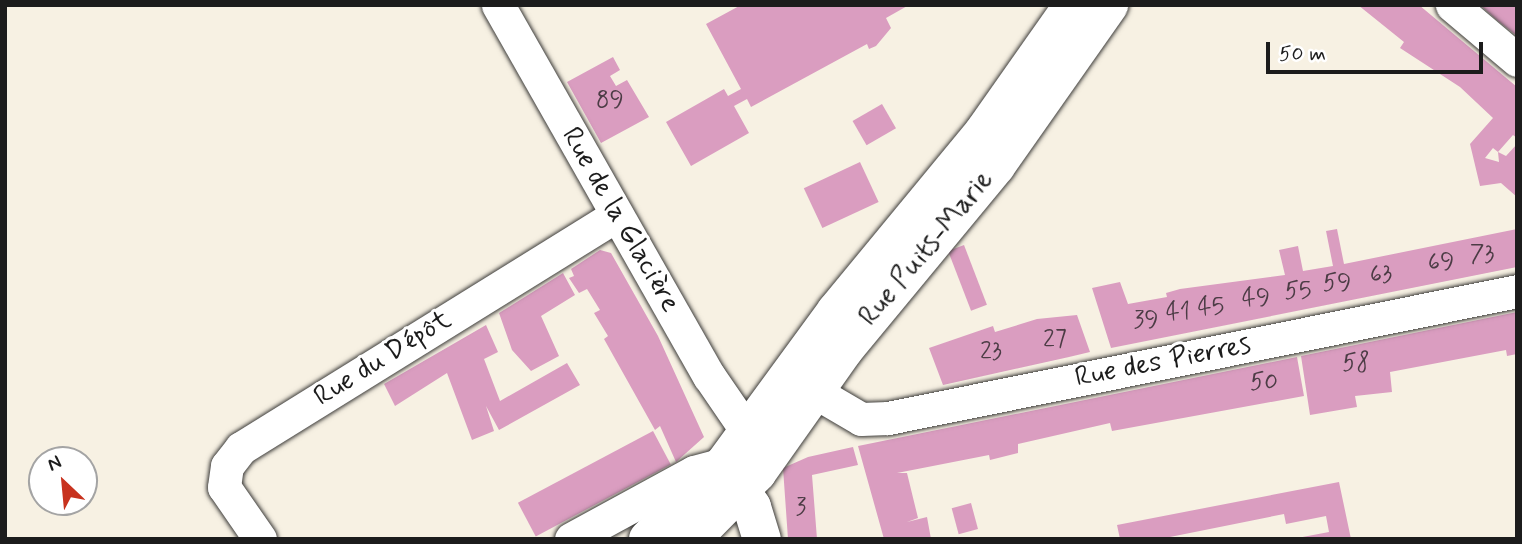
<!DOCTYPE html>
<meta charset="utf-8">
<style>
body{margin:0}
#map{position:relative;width:1522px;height:544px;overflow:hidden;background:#f7f1e3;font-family:Mynerve,sans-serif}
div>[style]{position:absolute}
.building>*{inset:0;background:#da9dc0;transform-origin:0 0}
.roads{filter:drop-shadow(0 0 2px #3d3c3a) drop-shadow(0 0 2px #3d3c3a)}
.minor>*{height:33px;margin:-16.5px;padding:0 16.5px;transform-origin:16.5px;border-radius:16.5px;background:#fff}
.tertiary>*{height:38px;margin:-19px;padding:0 19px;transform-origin:19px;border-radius:19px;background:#fff}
span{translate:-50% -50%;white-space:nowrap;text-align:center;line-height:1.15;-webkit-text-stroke:6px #fff;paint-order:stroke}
.number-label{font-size:24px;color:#4c3c45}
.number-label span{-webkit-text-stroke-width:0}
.street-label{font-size:28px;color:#1c1c1c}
.frame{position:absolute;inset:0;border:7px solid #1c1c1c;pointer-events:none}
.north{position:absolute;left:28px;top:446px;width:70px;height:70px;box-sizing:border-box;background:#fff;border:2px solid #a4a4a4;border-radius:50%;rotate:334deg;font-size:19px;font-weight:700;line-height:28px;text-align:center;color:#1c1c1c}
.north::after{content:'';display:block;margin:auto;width:24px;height:32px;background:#c8321e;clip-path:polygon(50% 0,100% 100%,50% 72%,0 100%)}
.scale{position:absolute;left:1266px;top:42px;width:217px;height:32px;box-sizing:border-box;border:4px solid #1c1c1c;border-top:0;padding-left:9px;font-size:21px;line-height:24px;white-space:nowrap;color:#1c1c1c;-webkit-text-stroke:5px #fff;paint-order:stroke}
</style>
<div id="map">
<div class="building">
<i style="clip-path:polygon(741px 5px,909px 5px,886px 18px,891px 28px,876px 46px,869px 49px,867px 44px,751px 107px,747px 99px,734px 106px,749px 133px,691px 166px,666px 122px,724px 89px,728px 96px,741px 89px,706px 24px)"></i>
<i style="clip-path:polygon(1358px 5px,1419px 5px,1517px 87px,1517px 138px,1513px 135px,1498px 152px,1493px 148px,1485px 158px,1499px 162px,1498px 152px,1506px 156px,1517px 144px,1517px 197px,1501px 183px,1480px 186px,1470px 144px,1493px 118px,1460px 87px,1400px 48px,1404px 42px)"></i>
<i style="clip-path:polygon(1480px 5px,1515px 5px,1517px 36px,1498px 21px)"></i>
<i style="clip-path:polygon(613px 57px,620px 70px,610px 76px,616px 86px,627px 80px,649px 117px,601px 143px,567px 82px)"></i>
<i style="left:882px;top:104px;width:28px;height:34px;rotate:60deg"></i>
<i style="left:860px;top:162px;width:44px;height:62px;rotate:65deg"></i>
<i style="clip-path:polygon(1337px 229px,1344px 264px,1517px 229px,1517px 267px,1111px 348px,1092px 288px,1120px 282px,1128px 304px,1167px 297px,1166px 293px,1180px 289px,1285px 275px,1279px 250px,1298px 246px,1303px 271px,1333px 266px,1326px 231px)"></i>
<i style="left:964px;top:245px;width:64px;height:17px;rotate:69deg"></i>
<i style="clip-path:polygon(600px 250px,611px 253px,658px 336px,704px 437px,676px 462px,660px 426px,655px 430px,604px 339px,608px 336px,594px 313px,600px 310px,587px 289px,579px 293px,569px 278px,574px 276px,571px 269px)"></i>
<i style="clip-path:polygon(563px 273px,575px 295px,541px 316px,559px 356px,531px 371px,512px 350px,499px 313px)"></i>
<i style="clip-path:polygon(1517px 312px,1517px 354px,1507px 356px,1506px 350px,1390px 372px,1392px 392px,1355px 396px,1357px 407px,1310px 415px,1301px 356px)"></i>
<i style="clip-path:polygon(1077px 315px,1090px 352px,1069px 357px,943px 385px,929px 348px,993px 326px,995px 332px,1037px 319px)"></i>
<i style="clip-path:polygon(486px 325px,498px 352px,484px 359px,500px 401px,567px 363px,580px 385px,499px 430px,486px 406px,494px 431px,472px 440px,447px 373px,395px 406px,384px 384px)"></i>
<i style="clip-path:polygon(1297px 357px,1304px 396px,1112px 431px,1110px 423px,1018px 444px,1018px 453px,990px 460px,989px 455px,897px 473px,907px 473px,918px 518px,907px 522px,927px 517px,931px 539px,884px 539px,858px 446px)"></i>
<i style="left:653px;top:431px;width:38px;height:153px;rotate:62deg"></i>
<i style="clip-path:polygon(853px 447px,858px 465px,812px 475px,817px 539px,788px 539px,783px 468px,808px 457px)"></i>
<i style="clip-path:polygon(1339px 482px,1351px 539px,1292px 539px,1329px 532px,1326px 516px,1286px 524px,1284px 514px,1160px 539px,1120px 539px,1117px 525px)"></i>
<i style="left:971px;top:503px;width:27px;height:20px;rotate:75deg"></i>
</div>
<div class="roads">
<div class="minor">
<i style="left:498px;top:5px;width:427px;rotate:60.4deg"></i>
<i style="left:709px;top:376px;width:69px;rotate:55.6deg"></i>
<i style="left:1452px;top:5px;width:85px;rotate:40.2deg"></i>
<i style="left:815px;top:392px;width:53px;rotate:30.4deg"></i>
<i style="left:861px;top:419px;width:27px;rotate:-2deg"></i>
<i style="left:888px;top:418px;width:642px;rotate:-11.41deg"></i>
<i style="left:260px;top:539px;width:63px;rotate:-124.7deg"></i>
<i style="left:224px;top:487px;width:21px;rotate:-82deg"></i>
<i style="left:227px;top:466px;width:23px;rotate:-52deg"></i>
<i style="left:241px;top:448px;width:442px;rotate:-31.8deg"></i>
<i style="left:571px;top:539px;width:140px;rotate:-28.6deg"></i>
<i style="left:694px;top:472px;width:31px;rotate:-15deg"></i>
</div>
<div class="tertiary">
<i style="left:741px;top:491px;width:19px;rotate:55deg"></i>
<i style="left:752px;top:507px;width:34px;rotate:73deg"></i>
<i style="left:648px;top:539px;width:107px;rotate:-44.6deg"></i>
<i style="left:724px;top:464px;width:190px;rotate:-53.8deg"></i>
<i style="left:836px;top:311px;width:234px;rotate:-50.5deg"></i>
<i style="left:985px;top:130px;width:153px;rotate:-54.9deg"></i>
<i style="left:692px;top:539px;width:93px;rotate:-45.4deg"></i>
<i style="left:757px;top:473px;width:151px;rotate:-54.7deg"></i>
<i style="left:844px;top:350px;width:239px;rotate:-50.4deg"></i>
<i style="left:996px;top:166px;width:197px;rotate:-54.9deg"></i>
</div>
</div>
<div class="number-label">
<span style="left:610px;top:101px">89</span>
<span style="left:1482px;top:255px">73</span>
<span style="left:1441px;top:263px">69</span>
<span style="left:1381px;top:275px">63</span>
<span style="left:1337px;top:284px">59</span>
<span style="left:1298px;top:292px">55</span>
<span style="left:1256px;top:299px">49</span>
<span style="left:1211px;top:308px">45</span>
<span style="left:1178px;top:313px">41</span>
<span style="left:1146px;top:321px">39</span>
<span style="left:1055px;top:340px">27</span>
<span style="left:991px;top:352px">23</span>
<span style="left:1356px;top:364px">58</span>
<span style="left:1264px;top:383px">50</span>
<span style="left:801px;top:508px">3</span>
</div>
<div class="street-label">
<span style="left:620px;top:220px;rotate:60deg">Rue de la Glacière</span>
<span style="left:927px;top:249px;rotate:-50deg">Rue Puits-Marie</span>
<span style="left:383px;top:359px;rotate:-32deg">Rue du Dépôt</span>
<span style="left:1163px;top:362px;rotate:-11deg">Rue des Pierres</span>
</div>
<div class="frame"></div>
<div class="north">N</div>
<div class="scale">50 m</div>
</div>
